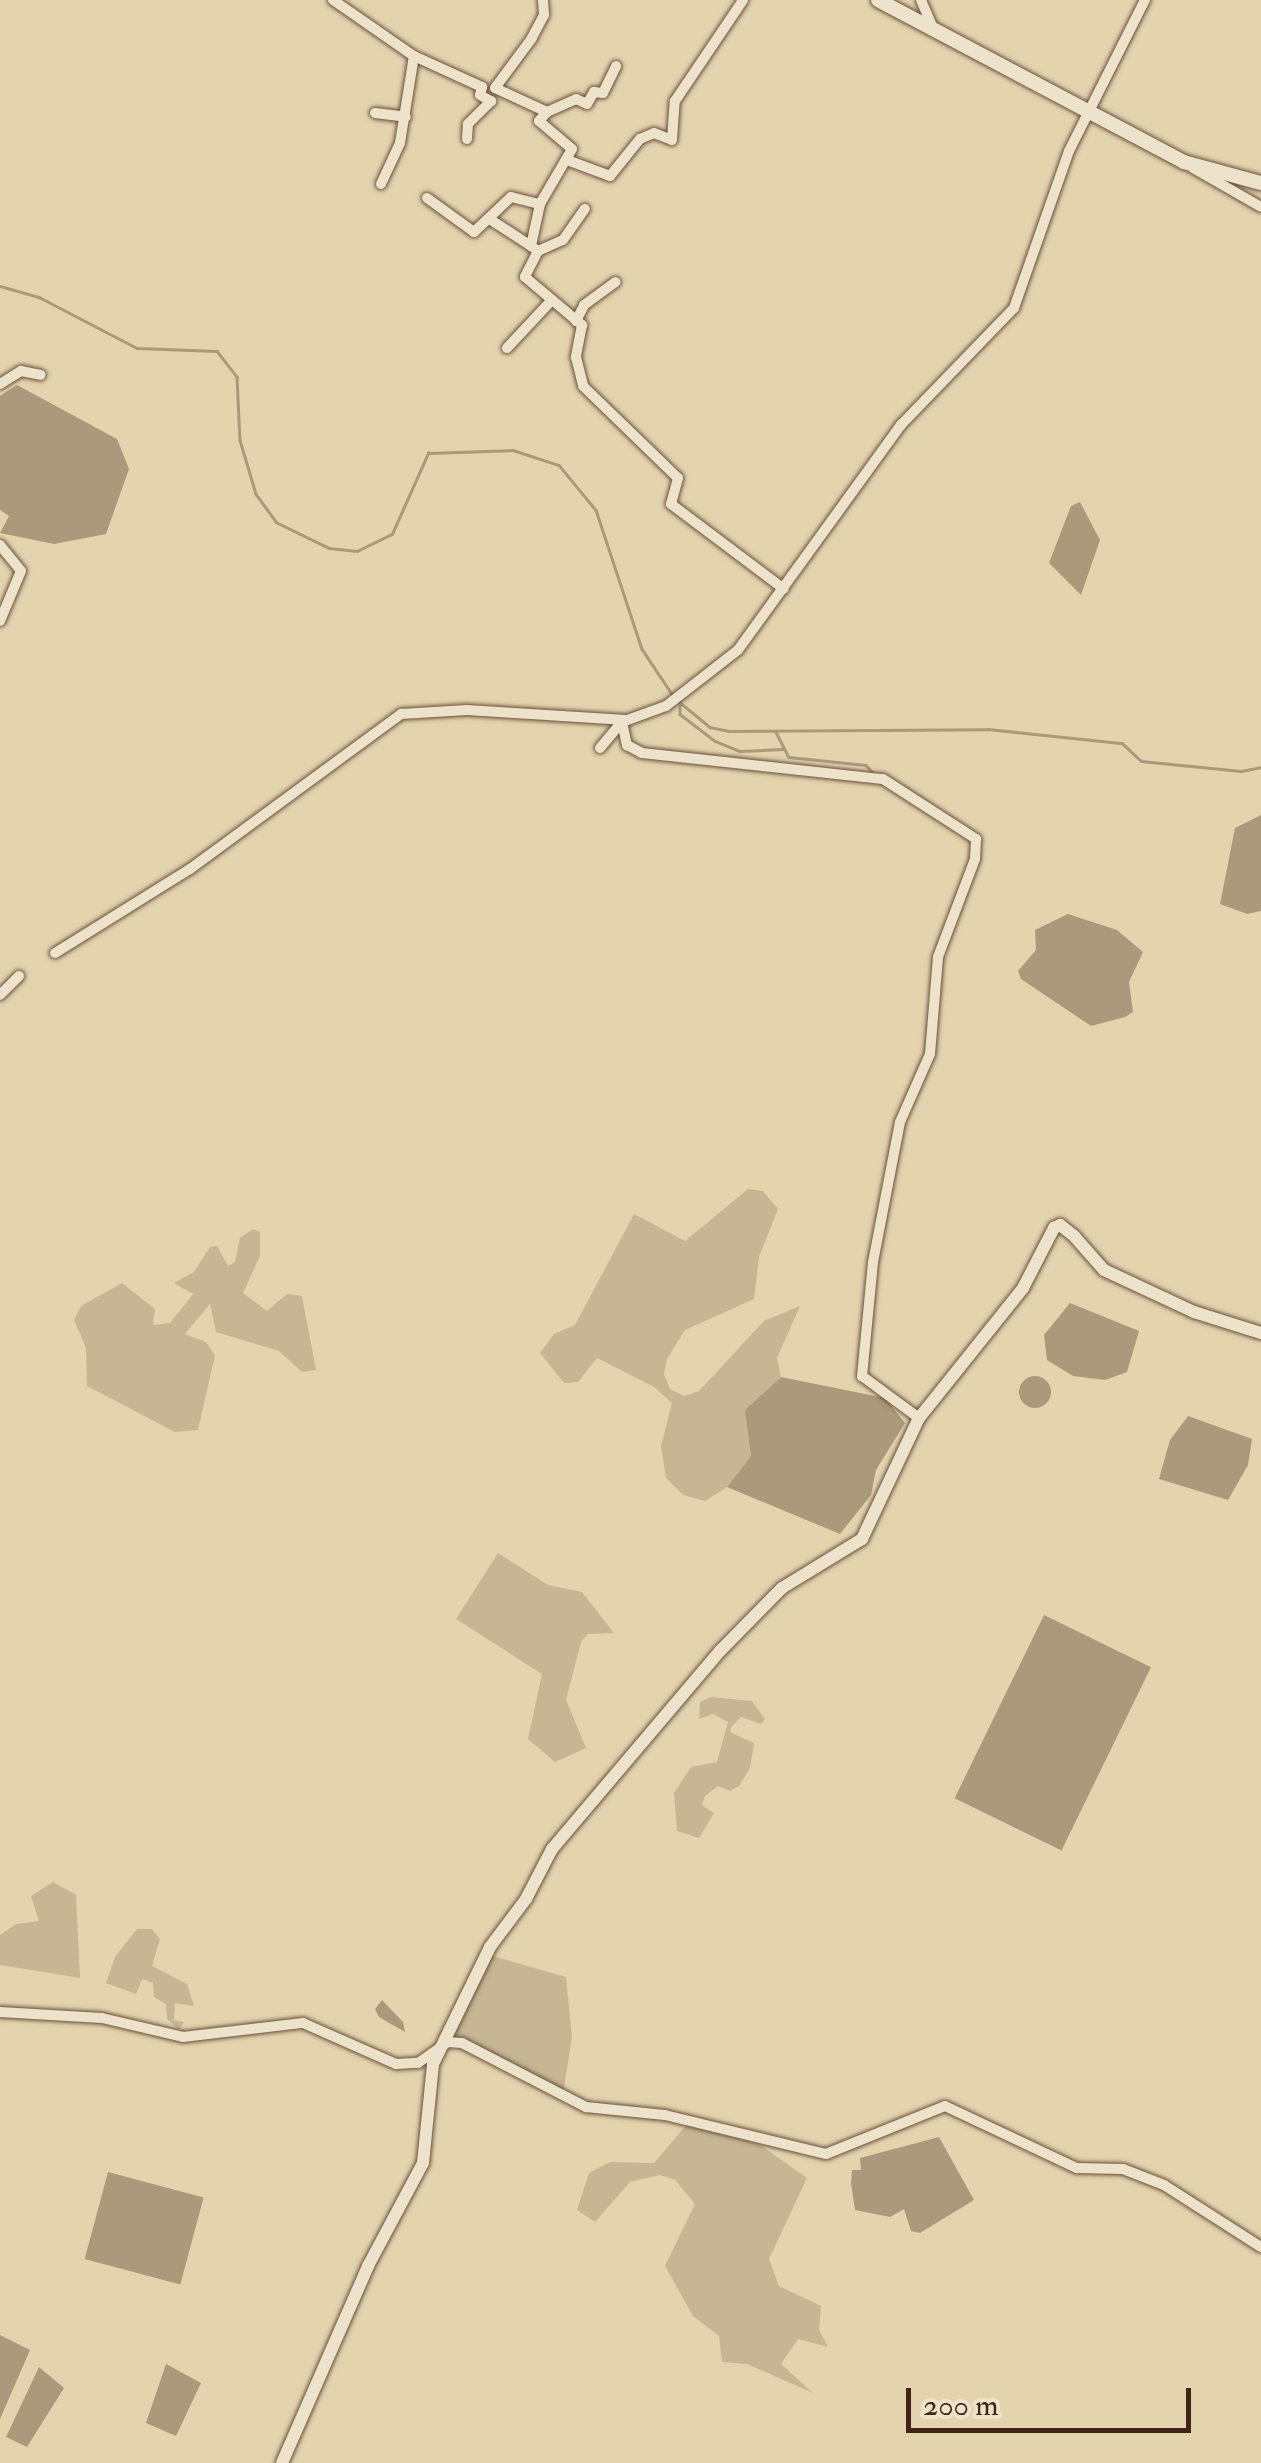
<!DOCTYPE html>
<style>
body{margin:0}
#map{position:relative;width:1261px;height:2463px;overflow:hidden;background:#e3d4ae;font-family:"IM FELL Double Pica",serif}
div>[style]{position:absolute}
.green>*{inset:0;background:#c7b694}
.water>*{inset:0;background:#ac987b;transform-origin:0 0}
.round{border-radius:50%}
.stream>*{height:2.5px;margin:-1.25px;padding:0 1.25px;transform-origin:1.25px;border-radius:1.25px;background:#ac987b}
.roads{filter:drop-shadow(0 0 2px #69503d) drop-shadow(0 0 2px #69503d)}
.minor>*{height:10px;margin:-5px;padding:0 5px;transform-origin:5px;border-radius:5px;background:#ede3ca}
.tertiary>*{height:12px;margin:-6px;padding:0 6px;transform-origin:6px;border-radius:6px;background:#ede3ca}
.secondary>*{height:14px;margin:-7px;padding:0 7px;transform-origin:7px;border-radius:7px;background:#ede3ca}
span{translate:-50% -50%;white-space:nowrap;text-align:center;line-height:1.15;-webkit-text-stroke:10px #ede3ca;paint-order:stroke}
.scale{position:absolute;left:906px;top:2388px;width:285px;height:45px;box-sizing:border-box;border:5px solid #402417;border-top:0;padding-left:12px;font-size:30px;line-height:35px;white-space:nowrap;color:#402417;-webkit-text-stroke:8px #ede3ca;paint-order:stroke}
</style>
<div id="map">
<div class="green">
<i style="clip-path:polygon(748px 1189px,763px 1191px,778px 1209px,759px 1257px,754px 1299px,685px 1330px,667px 1359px,664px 1374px,670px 1389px,684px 1396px,699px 1391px,764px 1321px,800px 1306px,777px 1358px,781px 1377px,746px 1410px,751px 1456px,727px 1487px,705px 1501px,683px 1495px,666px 1478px,661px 1446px,672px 1403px,654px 1387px,597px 1358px,578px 1382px,564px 1383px,540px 1353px,554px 1334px,575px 1325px,634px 1214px,685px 1241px)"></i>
<i style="clip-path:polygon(253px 1229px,260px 1232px,260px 1256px,243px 1293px,267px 1311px,287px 1294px,302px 1296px,316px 1370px,302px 1372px,279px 1351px,216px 1332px,210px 1304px,185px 1334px,206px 1342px,215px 1355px,198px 1430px,175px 1432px,87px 1386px,86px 1348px,74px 1320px,81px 1306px,122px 1283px,155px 1309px,153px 1325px,170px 1323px,193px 1294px,174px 1283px,194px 1272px,210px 1247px,217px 1246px,228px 1266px,235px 1262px,240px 1238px)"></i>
<i style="clip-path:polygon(498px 1553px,548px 1585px,582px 1592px,614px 1633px,588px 1634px,581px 1642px,566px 1700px,586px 1748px,555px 1762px,528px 1739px,542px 1674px,456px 1619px)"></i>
<i style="clip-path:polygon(711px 1697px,752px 1701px,765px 1719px,761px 1724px,741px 1717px,731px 1727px,730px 1732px,754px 1743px,750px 1768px,739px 1786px,730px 1791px,718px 1786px,705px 1796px,702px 1805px,714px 1813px,699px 1838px,677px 1831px,674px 1793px,691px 1767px,717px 1762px,728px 1722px,713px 1714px,699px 1719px,700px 1702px)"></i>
<i style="clip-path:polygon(53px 1882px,76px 1895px,80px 1978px,0 1965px,0 1935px,16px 1924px,39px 1921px,31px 1896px)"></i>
<i style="clip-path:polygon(137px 1929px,152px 1929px,160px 1939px,152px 1966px,187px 1984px,194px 2006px,175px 2003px,174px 2020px,184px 2022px,179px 2030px,167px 2019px,166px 2004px,154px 1997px,153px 1983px,142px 1979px,136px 1994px,106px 1983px,115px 1957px)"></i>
<i style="clip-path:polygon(492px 1956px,566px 1977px,572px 2037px,563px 2094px,455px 2037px,457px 2015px)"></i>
<i style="clip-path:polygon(688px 2123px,759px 2144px,807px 2178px,769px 2259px,779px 2286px,821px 2306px,819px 2330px,828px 2347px,798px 2339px,781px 2364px,813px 2393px,747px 2364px,722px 2362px,719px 2336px,693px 2316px,665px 2266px,695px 2204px,675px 2180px,660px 2175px,630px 2182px,595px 2222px,577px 2210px,589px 2173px,610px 2162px,654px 2163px)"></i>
</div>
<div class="water">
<i style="clip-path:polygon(17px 385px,117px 439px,129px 469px,106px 534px,54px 544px,0 533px,9px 516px,0 510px,0 396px)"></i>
<i style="clip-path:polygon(1080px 502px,1100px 540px,1081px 595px,1049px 563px,1071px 506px)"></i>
<i style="clip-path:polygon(1261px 815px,1261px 911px,1247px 914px,1220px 904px,1235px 828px)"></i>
<i style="clip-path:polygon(1068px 914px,1117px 930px,1143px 952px,1129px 982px,1133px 1012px,1125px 1017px,1091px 1026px,1021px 979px,1018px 971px,1036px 950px,1035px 930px)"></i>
<i style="clip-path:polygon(1070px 1303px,1139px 1331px,1127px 1372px,1105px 1380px,1073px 1376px,1047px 1360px,1044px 1335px)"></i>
<i class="round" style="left:1019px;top:1376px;width:32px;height:32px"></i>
<i style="clip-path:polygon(781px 1377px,885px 1398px,905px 1423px,876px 1470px,871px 1495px,840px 1534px,727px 1487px,751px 1456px,745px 1410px)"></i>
<i style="clip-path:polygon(1188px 1416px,1252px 1439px,1248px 1465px,1228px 1500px,1159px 1479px,1170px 1440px)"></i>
<i style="left:1044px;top:1615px;width:119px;height:204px;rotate:26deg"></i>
<i style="clip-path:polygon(382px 2000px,403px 2022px,405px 2032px,379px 2017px,375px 2009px)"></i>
<i style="clip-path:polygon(939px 2137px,974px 2200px,920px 2233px,911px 2231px,904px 2209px,890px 2217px,855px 2210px,851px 2183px,852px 2170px,861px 2170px,860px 2158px)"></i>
<i style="left:108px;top:2172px;width:99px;height:90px;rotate:15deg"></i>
<i style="clip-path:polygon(0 2335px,30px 2350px,0 2419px)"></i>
<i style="clip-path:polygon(166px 2364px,201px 2383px,176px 2436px,146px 2423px)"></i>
<i style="clip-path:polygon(39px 2367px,64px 2388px,27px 2447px,6px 2437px)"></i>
</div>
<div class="stream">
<i style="left:0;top:286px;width:41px;rotate:15.8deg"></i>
<i style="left:39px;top:297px;width:110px;rotate:27.5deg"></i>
<i style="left:137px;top:348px;width:80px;rotate:2.1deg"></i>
<i style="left:217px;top:351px;width:33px;rotate:52deg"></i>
<i style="left:237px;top:377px;width:63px;rotate:87.3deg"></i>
<i style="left:240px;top:440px;width:56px;rotate:73.5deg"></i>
<i style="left:256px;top:494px;width:34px;rotate:54deg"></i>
<i style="left:276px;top:522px;width:59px;rotate:26.1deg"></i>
<i style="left:329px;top:548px;width:28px;rotate:6deg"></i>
<i style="left:357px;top:551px;width:39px;rotate:-26deg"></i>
<i style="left:392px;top:534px;width:89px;rotate:-66deg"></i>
<i style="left:428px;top:453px;width:85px;rotate:-2deg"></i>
<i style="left:513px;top:450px;width:48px;rotate:18.1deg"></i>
<i style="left:559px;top:465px;width:58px;rotate:50.6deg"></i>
<i style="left:596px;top:510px;width:146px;rotate:71.7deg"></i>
<i style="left:642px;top:649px;width:54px;rotate:56.3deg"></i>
<i style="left:677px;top:700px;width:43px;rotate:39.3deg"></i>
<i style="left:710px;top:727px;width:19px;rotate:12deg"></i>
<i style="left:729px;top:731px;width:259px;rotate:-0.4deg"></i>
<i style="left:988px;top:729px;width:135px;rotate:6deg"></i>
<i style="left:1122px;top:743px;width:26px;rotate:43deg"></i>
<i style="left:1141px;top:761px;width:100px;rotate:5.7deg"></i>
<i style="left:1241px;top:771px;width:20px;rotate:-11deg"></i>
<i style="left:680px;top:706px;width:8px;rotate:90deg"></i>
<i style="left:680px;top:714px;width:44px;rotate:37.6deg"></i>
<i style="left:715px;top:741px;width:27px;rotate:22deg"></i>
<i style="left:740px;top:751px;width:43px;rotate:-2.7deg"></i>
<i style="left:776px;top:732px;width:28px;rotate:63deg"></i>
<i style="left:789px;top:757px;width:77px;rotate:5.9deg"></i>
<i style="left:866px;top:765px;width:11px;rotate:49deg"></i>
</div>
<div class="roads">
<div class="minor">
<i style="left:333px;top:0;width:98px;rotate:34.7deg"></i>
<i style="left:414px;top:56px;width:75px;rotate:24.5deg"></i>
<i style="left:482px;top:87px;width:8px;rotate:104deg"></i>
<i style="left:480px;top:95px;width:13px;rotate:29deg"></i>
<i style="left:491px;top:101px;width:33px;rotate:135deg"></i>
<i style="left:468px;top:124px;width:15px;rotate:94deg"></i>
<i style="left:543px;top:0;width:15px;rotate:86deg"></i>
<i style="left:544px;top:15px;width:26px;rotate:118deg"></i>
<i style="left:532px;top:38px;width:62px;rotate:126.5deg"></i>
<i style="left:495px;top:88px;width:57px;rotate:24.8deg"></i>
<i style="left:547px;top:112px;width:12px;rotate:132deg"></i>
<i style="left:539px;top:121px;width:43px;rotate:40.3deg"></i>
<i style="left:572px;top:149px;width:64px;rotate:120.2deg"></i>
<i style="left:540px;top:204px;width:43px;rotate:102.1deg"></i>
<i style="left:531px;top:246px;width:9px;rotate:36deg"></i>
<i style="left:538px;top:251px;width:29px;rotate:117deg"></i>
<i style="left:525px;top:277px;width:75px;rotate:40.1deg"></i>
<i style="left:582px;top:325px;width:33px;rotate:101deg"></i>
<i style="left:576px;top:357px;width:30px;rotate:76deg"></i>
<i style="left:583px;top:386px;width:132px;rotate:44.1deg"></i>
<i style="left:678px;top:478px;width:27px;rotate:105deg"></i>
<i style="left:671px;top:504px;width:141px;rotate:37deg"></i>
<i style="left:921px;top:0;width:26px;rotate:67deg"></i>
<i style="left:547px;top:112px;width:32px;rotate:-24deg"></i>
<i style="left:576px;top:99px;width:12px;rotate:24deg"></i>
<i style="left:587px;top:104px;width:14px;rotate:-60deg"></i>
<i style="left:594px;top:92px;width:9px;rotate:6deg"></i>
<i style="left:603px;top:93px;width:30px;rotate:-64deg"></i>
<i style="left:375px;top:113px;width:31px;rotate:7deg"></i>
<i style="left:567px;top:160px;width:46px;rotate:20.4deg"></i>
<i style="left:610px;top:176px;width:48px;rotate:-51deg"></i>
<i style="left:640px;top:139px;width:15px;rotate:-23deg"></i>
<i style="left:654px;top:133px;width:19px;rotate:21deg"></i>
<i style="left:672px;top:140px;width:39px;rotate:-86deg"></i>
<i style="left:675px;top:101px;width:122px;rotate:-56deg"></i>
<i style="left:1193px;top:168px;width:78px;rotate:29.8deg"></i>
<i style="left:381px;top:184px;width:45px;rotate:-65.1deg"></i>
<i style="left:400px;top:143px;width:88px;rotate:-80.9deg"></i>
<i style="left:427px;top:198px;width:58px;rotate:35.9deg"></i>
<i style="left:474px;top:232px;width:51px;rotate:-43.4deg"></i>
<i style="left:511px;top:197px;width:30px;rotate:14deg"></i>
<i style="left:491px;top:220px;width:48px;rotate:33deg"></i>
<i style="left:538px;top:251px;width:27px;rotate:-24deg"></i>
<i style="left:563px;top:240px;width:38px;rotate:-55deg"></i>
<i style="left:576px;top:321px;width:18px;rotate:-63deg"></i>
<i style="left:584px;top:305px;width:39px;rotate:-36deg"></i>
<i style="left:507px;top:348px;width:64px;rotate:-46.9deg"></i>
<i style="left:0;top:384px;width:25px;rotate:-32deg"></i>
<i style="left:21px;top:371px;width:20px;rotate:11deg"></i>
<i style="left:0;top:545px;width:33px;rotate:51deg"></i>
<i style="left:21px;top:571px;width:54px;rotate:112.8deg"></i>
<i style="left:622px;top:722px;width:24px;rotate:78deg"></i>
<i style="left:627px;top:745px;width:17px;rotate:28deg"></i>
<i style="left:642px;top:753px;width:242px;rotate:6.2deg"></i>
<i style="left:883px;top:779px;width:111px;rotate:32.8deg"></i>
<i style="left:976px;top:839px;width:20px;rotate:93deg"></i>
<i style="left:975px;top:859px;width:105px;rotate:110.7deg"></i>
<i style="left:938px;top:957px;width:97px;rotate:94.7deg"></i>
<i style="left:930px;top:1054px;width:74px;rotate:113.8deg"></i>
<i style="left:900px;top:1122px;width:143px;rotate:100.9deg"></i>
<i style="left:873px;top:1262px;width:115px;rotate:95.5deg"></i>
<i style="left:862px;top:1376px;width:71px;rotate:36.4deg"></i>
<i style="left:600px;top:748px;width:34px;rotate:-50deg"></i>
<i style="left:622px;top:722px;width:47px;rotate:-20deg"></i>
<i style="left:666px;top:706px;width:91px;rotate:-37.9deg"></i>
<i style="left:738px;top:650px;width:278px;rotate:-54.1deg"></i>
<i style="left:901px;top:425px;width:163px;rotate:-46deg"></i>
<i style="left:1014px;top:308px;width:166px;rotate:-70.7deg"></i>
<i style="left:1069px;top:151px;width:169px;rotate:-63.3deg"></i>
<i style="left:55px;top:953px;width:159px;rotate:-31.9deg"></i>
<i style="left:190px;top:869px;width:262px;rotate:-36.3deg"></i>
<i style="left:401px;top:714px;width:66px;rotate:-3.5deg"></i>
<i style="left:467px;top:710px;width:159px;rotate:3.6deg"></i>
<i style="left:0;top:995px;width:27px;rotate:-45deg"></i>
<i style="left:0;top:2012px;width:102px;rotate:3.4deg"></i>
<i style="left:102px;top:2018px;width:83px;rotate:13.2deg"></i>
<i style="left:183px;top:2037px;width:121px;rotate:-6.7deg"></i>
<i style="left:303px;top:2023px;width:102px;rotate:23.8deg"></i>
<i style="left:396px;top:2064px;width:22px;rotate:-3deg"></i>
<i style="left:418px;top:2063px;width:37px;rotate:-35deg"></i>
<i style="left:448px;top:2042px;width:14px;rotate:4deg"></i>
<i style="left:462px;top:2043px;width:140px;rotate:27.3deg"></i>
<i style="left:586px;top:2107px;width:79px;rotate:5.8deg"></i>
<i style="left:665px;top:2115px;width:166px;rotate:13.6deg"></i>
<i style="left:826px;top:2154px;width:128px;rotate:-22deg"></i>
<i style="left:945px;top:2106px;width:146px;rotate:25.2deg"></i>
<i style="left:1077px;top:2168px;width:46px;rotate:1.2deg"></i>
<i style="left:1123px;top:2169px;width:44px;rotate:21.3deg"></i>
<i style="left:1164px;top:2185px;width:115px;rotate:32.6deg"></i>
</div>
<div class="tertiary">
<i style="left:282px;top:2463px;width:215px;rotate:-66.4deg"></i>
<i style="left:368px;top:2266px;width:117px;rotate:-61.9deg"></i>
<i style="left:423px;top:2163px;width:100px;rotate:-84.2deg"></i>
<i style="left:433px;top:2064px;width:130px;rotate:-64deg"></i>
<i style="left:490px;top:1947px;width:60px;rotate:-53.1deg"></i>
<i style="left:526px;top:1899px;width:56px;rotate:-62.5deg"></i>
<i style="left:552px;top:1849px;width:260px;rotate:-49.7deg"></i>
<i style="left:720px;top:1651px;width:88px;rotate:-45.5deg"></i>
<i style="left:782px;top:1588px;width:94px;rotate:-31.5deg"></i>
<i style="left:862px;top:1539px;width:134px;rotate:-64.8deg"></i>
<i style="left:919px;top:1418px;width:166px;rotate:-51.3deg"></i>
<i style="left:1023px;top:1288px;width:68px;rotate:-62.7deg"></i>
<i style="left:1054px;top:1228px;width:7px;rotate:-27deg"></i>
<i style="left:1060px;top:1225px;width:18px;rotate:38deg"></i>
<i style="left:1074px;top:1236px;width:45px;rotate:48.6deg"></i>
<i style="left:1104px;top:1270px;width:99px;rotate:25deg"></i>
<i style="left:1194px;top:1312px;width:70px;rotate:17.4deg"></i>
</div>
<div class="secondary">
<i style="left:878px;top:0;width:346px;rotate:27.9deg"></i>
<i style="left:1184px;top:162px;width:80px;rotate:15.3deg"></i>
</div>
</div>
<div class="scale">200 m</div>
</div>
